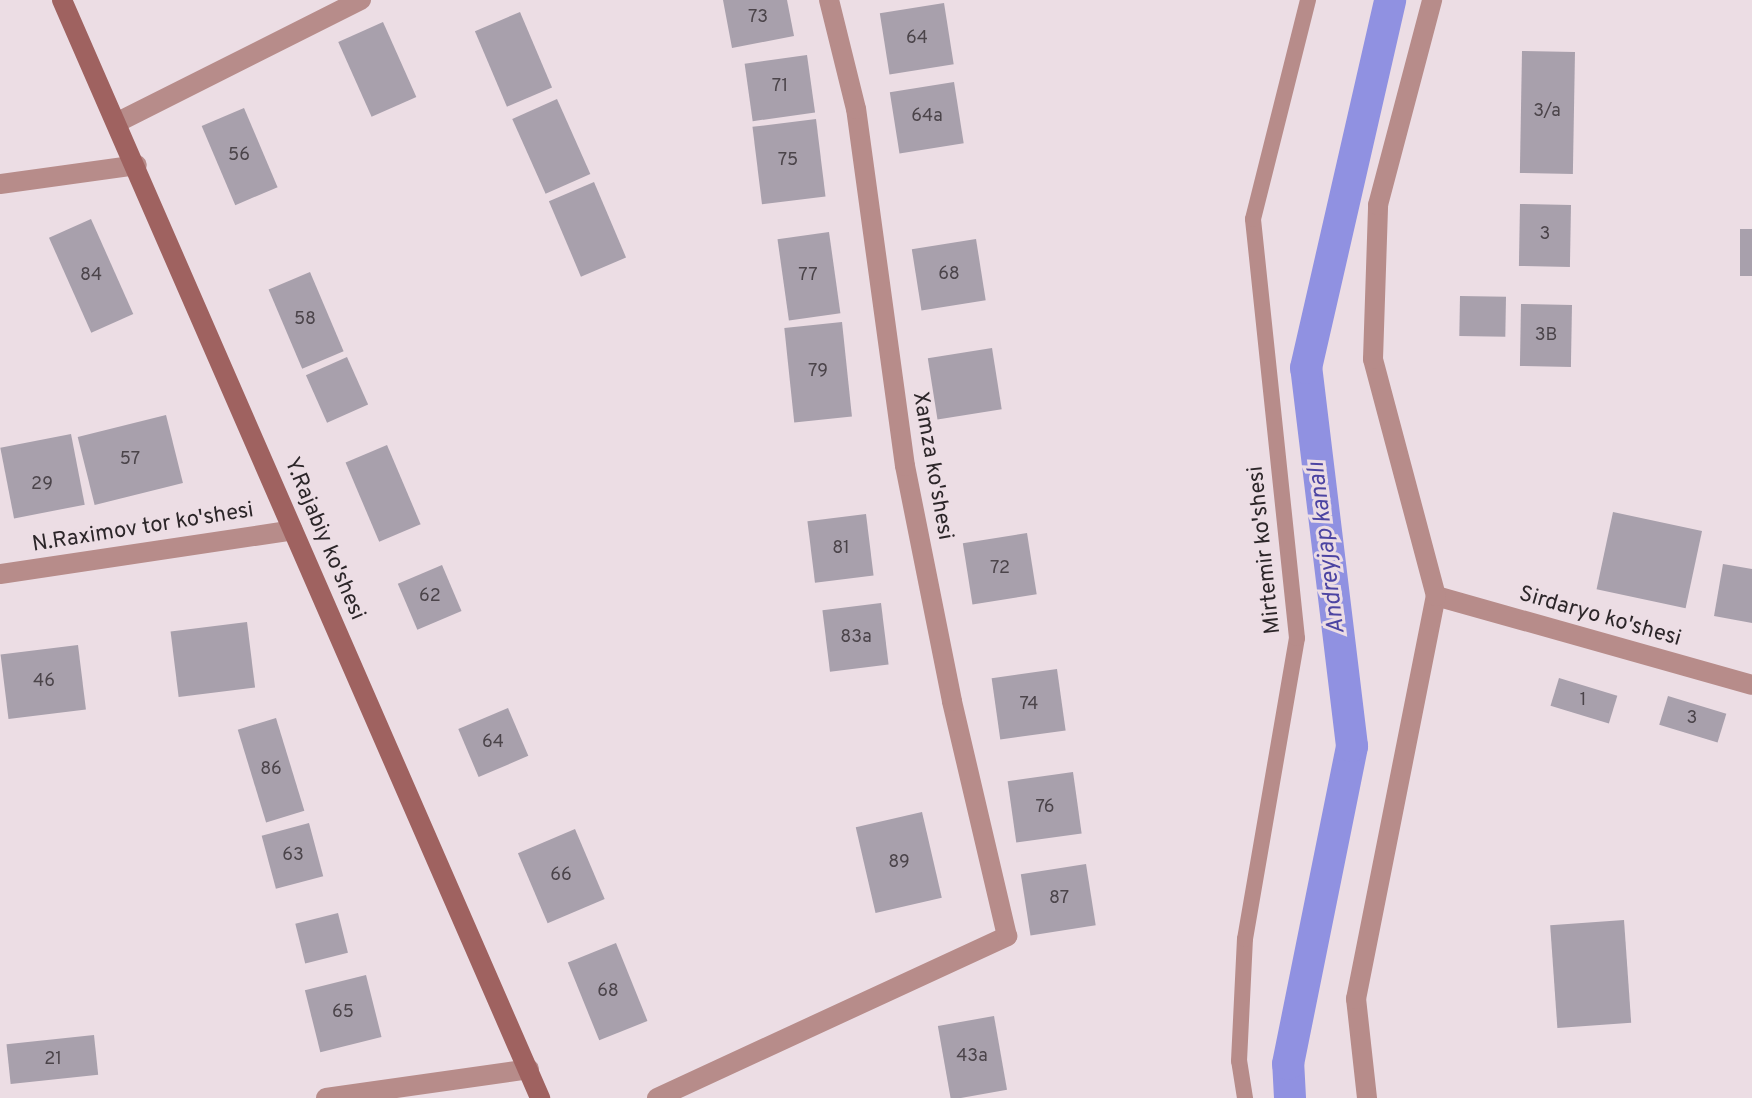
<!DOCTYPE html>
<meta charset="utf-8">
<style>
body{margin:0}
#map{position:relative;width:1752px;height:1098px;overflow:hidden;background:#ecdde4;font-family:Overpass,sans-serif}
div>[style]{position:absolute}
.canal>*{height:32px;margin:-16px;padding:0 16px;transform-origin:16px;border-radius:16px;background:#9091e1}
.building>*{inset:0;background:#a8a0ac;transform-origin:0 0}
.lane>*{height:16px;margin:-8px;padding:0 8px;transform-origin:8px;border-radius:8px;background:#b78c8a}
.street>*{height:20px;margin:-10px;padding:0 10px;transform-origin:10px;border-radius:10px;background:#b78c8a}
.secondary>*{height:20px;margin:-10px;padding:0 10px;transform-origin:10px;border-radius:10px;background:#9f6260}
span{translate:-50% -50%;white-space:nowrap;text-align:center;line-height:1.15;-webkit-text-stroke:6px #ecdde4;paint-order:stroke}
.number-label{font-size:18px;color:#4b444a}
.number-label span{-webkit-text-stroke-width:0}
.street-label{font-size:22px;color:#2c2629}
.water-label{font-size:24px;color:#4c44a2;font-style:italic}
</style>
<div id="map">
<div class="canal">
<i style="left:1290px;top:1098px;width:34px;rotate:-93deg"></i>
<i style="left:1288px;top:1064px;width:324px;rotate:-78.6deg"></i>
<i style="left:1352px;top:746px;width:381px;rotate:-96.9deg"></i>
<i style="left:1306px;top:368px;width:377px;rotate:-77.1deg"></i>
</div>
<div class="building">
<i style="clip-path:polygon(723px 0,787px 0,794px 36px,732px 48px)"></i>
<i style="left:944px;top:3px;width:62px;height:65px;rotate:81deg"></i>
<i style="left:520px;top:12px;width:82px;height:49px;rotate:67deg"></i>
<i style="left:383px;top:22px;width:82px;height:49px;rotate:66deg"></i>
<i style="left:1522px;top:51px;width:53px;height:122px;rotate:1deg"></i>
<i style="left:807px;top:55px;width:58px;height:63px;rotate:82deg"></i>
<i style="left:954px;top:82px;width:62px;height:65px;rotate:81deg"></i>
<i style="left:557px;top:99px;width:82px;height:49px;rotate:66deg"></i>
<i style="left:244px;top:108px;width:86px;height:46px;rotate:67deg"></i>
<i style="left:816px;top:119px;width:78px;height:64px;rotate:83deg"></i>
<i style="left:594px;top:182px;width:82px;height:49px;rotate:67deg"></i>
<i style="left:1520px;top:204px;width:51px;height:62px;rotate:1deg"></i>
<i style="left:91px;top:219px;width:104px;height:46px;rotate:66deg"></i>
<i style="left:1740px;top:229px;width:12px;height:47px"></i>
<i style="left:829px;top:232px;width:82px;height:52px;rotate:82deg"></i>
<i style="left:976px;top:239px;width:62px;height:65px;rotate:81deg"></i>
<i style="left:310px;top:272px;width:86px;height:45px;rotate:67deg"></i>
<i style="left:1460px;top:296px;width:46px;height:40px;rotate:1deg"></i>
<i style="left:1521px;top:304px;width:51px;height:62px;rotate:1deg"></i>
<i style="left:842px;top:322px;width:95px;height:58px;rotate:84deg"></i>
<i style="left:992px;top:348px;width:62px;height:65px;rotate:81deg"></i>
<i style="left:347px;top:357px;width:52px;height:45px;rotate:66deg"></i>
<i style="left:166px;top:415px;width:70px;height:91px;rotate:76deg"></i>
<i style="left:71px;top:434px;width:72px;height:72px;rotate:79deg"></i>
<i style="left:387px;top:445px;width:86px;height:45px;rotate:67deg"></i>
<i style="left:1613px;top:512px;width:91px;height:79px;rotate:12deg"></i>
<i style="left:866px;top:514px;width:62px;height:59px;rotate:83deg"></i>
<i style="left:1027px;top:533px;width:62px;height:65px;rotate:81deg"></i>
<i style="clip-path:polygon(1723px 564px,1752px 569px,1752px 623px,1714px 616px)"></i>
<i style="left:442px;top:565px;width:50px;height:48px;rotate:67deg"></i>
<i style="left:881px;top:603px;width:62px;height:59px;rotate:83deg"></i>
<i style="left:247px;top:622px;width:66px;height:77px;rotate:83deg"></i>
<i style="left:78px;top:645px;width:65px;height:78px;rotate:83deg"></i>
<i style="left:1057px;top:669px;width:62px;height:66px;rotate:82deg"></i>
<i style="left:1559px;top:678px;width:61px;height:29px;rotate:17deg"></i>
<i style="left:1668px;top:696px;width:61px;height:30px;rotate:17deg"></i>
<i style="left:508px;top:708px;width:52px;height:54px;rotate:67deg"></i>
<i style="left:276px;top:718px;width:97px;height:40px;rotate:73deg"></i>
<i style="left:1073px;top:772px;width:62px;height:66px;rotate:82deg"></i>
<i style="left:922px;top:812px;width:88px;height:68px;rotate:77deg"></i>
<i style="left:309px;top:823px;width:55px;height:49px;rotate:75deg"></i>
<i style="left:575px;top:829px;width:76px;height:62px;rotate:67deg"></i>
<i style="left:1086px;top:864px;width:62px;height:66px;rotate:81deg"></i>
<i style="left:338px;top:913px;width:41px;height:44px;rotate:76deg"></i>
<i style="left:1624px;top:920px;width:103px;height:74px;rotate:86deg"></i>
<i style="left:616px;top:943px;width:84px;height:52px;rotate:68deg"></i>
<i style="left:366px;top:975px;width:64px;height:63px;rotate:76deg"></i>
<i style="left:994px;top:1016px;width:75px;height:57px;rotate:80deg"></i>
<i style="left:94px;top:1035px;width:40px;height:88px;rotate:84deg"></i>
</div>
<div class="lane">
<i style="left:1245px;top:1098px;width:37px;rotate:-99deg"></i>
<i style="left:1239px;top:1061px;width:122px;rotate:-87.2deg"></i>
<i style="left:1245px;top:939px;width:305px;rotate:-80.2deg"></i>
<i style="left:1297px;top:638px;width:421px;rotate:-96deg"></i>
<i style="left:1253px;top:219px;width:226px;rotate:-75.9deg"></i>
</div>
<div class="street">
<i style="left:118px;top:122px;width:272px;rotate:-26.7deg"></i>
<i style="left:0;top:184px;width:138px;rotate:-7.9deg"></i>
<i style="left:0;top:574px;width:296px;rotate:-8.5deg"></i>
<i style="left:1436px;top:596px;width:328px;rotate:15.7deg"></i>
<i style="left:326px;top:1098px;width:205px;rotate:-8.1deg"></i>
<i style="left:657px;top:1098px;width:386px;rotate:-24.8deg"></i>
<i style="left:1007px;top:936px;width:241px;rotate:-103.2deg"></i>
<i style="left:952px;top:701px;width:240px;rotate:-101.3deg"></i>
<i style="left:905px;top:466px;width:360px;rotate:-97.8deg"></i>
<i style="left:856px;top:109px;width:112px;rotate:-103.9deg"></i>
<i style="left:1367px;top:1098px;width:100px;rotate:-96.3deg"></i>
<i style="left:1356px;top:999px;width:411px;rotate:-78.8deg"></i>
<i style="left:1436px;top:596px;width:245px;rotate:-104.9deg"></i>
<i style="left:1373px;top:359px;width:154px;rotate:-88.1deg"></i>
<i style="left:1378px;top:205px;width:212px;rotate:-75.2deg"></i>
</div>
<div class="secondary">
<i style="left:62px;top:0;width:1198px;rotate:66.47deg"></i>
</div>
<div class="number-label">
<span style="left:758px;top:18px">73</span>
<span style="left:917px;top:39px">64</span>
<span style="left:780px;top:87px">71</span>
<span style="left:1547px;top:112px">3/a</span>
<span style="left:927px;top:117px">64a</span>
<span style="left:239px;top:156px">56</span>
<span style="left:788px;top:161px">75</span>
<span style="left:1545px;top:235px">3</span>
<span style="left:949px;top:275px">68</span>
<span style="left:91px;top:276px">84</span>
<span style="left:808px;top:276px">77</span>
<span style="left:305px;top:320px">58</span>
<span style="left:1546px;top:336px">3B</span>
<span style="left:818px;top:372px">79</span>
<span style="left:130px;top:460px">57</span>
<span style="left:42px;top:485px">29</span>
<span style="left:841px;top:549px">81</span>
<span style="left:1000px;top:569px">72</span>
<span style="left:430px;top:597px">62</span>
<span style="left:856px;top:638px">83a</span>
<span style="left:44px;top:682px">46</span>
<span style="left:1583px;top:701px">1</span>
<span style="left:1029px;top:705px">74</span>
<span style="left:1692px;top:719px">3</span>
<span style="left:493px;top:743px">64</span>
<span style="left:271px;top:770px">86</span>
<span style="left:1045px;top:808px">76</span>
<span style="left:293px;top:856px">63</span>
<span style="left:899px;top:863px">89</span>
<span style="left:561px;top:876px">66</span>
<span style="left:1059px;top:899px">87</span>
<span style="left:608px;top:992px">68</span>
<span style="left:343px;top:1013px">65</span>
<span style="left:972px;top:1057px">43a</span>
<span style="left:53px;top:1060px">21</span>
</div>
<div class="street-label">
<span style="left:932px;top:466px;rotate:80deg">Xamza ko'shesi</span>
<span style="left:143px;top:528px;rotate:-9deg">N.Raximov tor ko'shesi</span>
<span style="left:324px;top:539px;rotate:67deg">Y.Rajabiy ko'shesi</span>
<span style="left:1265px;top:550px;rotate:-96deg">Mirtemir ko'shesi</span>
<span style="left:1600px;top:617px;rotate:16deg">Sirdaryo ko'shesi</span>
</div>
<div class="water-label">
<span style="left:1328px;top:548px;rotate:-97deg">Andreyjap kanalı</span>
</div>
</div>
